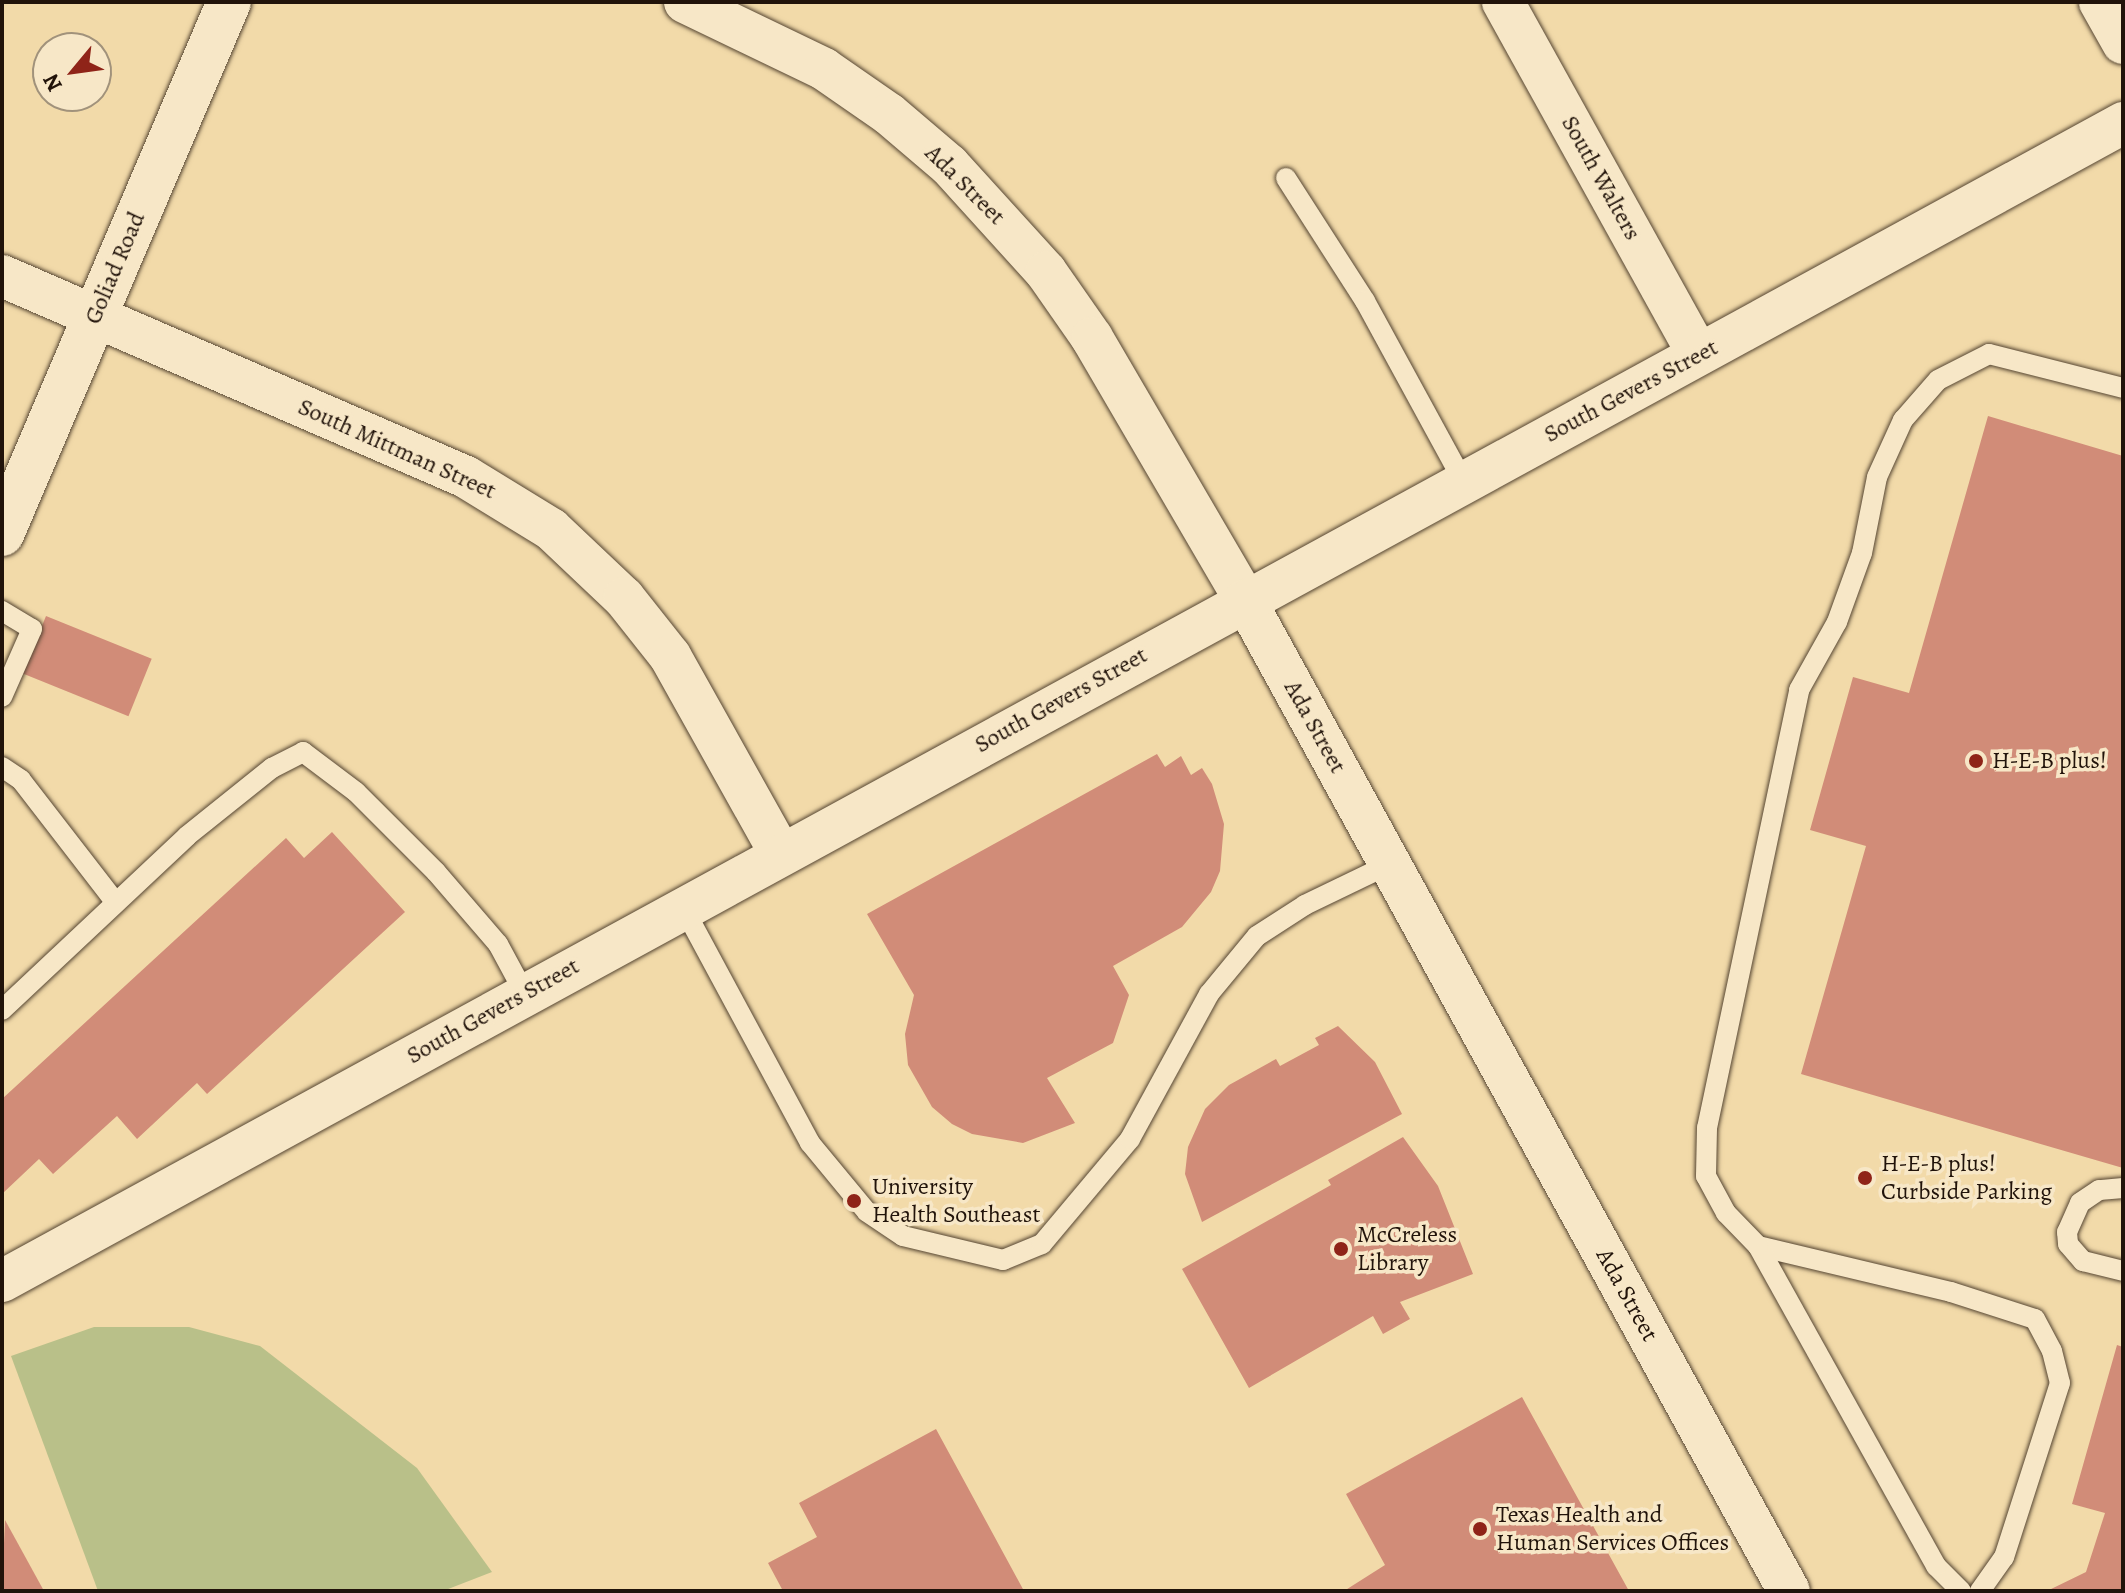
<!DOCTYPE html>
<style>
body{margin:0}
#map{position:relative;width:2125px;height:1593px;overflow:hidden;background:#f2daa9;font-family:Alegreya,serif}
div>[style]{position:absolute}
.green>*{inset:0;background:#b9c089}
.building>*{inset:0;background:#d18c78;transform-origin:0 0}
.roads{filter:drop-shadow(0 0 2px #554532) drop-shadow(0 0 2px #554532)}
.service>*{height:20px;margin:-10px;padding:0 10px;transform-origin:10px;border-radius:10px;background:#f7e7c7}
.minor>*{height:42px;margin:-21px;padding:0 21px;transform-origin:21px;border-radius:21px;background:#f7e7c7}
.secondary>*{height:44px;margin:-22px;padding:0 22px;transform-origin:22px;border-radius:22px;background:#f7e7c7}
.dots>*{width:22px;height:22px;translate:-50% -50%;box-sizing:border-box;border:4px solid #f7e7c7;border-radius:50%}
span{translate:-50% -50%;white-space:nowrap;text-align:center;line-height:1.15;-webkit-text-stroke:7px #f7e7c7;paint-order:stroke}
.street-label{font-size:24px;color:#21130a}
.poi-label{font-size:24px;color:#21130a}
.left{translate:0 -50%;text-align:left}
.frame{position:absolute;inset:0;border:4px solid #21130a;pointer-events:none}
.north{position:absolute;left:32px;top:32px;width:80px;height:80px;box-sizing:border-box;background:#f7e7c7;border:2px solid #a1927b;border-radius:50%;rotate:241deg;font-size:22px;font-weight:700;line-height:32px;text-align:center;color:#21130a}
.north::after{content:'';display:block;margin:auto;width:28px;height:36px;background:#8f2418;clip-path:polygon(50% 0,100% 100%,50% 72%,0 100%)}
</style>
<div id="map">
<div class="green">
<i style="clip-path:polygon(94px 1327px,189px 1327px,260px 1346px,417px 1468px,492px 1572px,443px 1591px,98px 1591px,11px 1356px)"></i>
</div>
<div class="building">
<i style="clip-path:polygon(1988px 416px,2123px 456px,2123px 1168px,1801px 1074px,1866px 846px,1810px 830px,1853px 677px,1909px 693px)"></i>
<i style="left:46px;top:616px;width:114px;height:62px;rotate:22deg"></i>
<i style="clip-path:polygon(1157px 754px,1165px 767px,1181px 756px,1191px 775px,1202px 768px,1212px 784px,1224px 824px,1220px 871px,1211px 892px,1182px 927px,1113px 966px,1129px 995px,1113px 1043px,1047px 1078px,1075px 1123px,1023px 1143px,972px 1134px,952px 1124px,932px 1107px,908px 1065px,905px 1034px,914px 995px,867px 914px)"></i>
<i style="clip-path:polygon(332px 832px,405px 912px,207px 1094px,197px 1083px,137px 1139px,117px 1116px,53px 1174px,39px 1159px,2px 1194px,2px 1099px,286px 838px,304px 858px)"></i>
<i style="clip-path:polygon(1338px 1026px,1375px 1062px,1402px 1114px,1202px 1222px,1185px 1174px,1188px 1147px,1205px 1109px,1229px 1085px,1276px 1059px,1280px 1066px,1319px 1045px,1315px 1038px)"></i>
<i style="clip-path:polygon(1403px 1137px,1438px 1186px,1473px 1274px,1400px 1302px,1410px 1319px,1383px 1334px,1373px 1316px,1249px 1388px,1182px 1269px,1331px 1185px,1328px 1180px)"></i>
<i style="clip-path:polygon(2117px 1345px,2123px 1347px,2123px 1591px,2047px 1591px,2086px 1572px,2105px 1513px,2072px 1504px)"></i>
<i style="clip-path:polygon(1522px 1397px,1629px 1591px,1344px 1591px,1385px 1565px,1346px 1494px)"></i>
<i style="clip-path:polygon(936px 1429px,1024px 1591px,783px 1591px,768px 1563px,817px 1537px,799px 1503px)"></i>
<i style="clip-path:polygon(5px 1520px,44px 1591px,2px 1591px)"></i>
</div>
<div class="roads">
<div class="service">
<i style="left:1286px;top:178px;width:146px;rotate:57.3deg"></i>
<i style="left:1365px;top:301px;width:205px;rotate:61.4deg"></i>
<i style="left:2px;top:611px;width:35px;rotate:31deg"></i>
<i style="left:32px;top:629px;width:74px;rotate:113.8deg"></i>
<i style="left:2px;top:767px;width:23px;rotate:34deg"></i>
<i style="left:21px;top:780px;width:155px;rotate:52.3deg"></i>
<i style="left:683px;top:907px;width:268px;rotate:61.7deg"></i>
<i style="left:810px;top:1143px;width:89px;rotate:50.4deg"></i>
<i style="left:867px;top:1212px;width:43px;rotate:33.7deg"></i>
<i style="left:903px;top:1236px;width:103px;rotate:13.5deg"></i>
<i style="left:1003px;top:1260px;width:42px;rotate:-22.3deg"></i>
<i style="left:1042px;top:1244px;width:137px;rotate:-50deg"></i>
<i style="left:1130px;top:1139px;width:165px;rotate:-61.4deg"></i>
<i style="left:1209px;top:994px;width:75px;rotate:-50.4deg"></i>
<i style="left:1257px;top:936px;width:57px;rotate:-32.9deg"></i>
<i style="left:1305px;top:905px;width:94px;rotate:-25.8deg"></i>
<i style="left:2px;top:1010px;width:254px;rotate:-43.2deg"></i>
<i style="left:187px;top:836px;width:109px;rotate:-38.7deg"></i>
<i style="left:272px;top:768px;width:35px;rotate:-27deg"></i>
<i style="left:303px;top:752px;width:66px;rotate:37deg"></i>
<i style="left:356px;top:792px;width:113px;rotate:45deg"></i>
<i style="left:436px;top:872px;width:95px;rotate:49.3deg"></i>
<i style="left:498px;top:944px;width:57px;rotate:61.6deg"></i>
<i style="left:2123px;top:1188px;width:24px;rotate:175deg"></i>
<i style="left:2099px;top:1190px;width:23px;rotate:146deg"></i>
<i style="left:2080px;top:1203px;width:32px;rotate:114deg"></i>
<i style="left:2067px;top:1232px;width:12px;rotate:85deg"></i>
<i style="left:2068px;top:1244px;width:23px;rotate:49deg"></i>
<i style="left:2083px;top:1261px;width:41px;rotate:14deg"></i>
<i style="left:1758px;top:1246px;width:198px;rotate:13.4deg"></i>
<i style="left:1951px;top:1292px;width:88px;rotate:17.8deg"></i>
<i style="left:2035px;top:1319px;width:36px;rotate:62deg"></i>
<i style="left:2052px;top:1351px;width:33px;rotate:76deg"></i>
<i style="left:2060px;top:1383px;width:183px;rotate:107.8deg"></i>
<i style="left:2004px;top:1557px;width:42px;rotate:125.2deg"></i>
<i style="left:1961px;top:1591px;width:35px;rotate:-135deg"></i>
<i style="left:1936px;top:1566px;width:366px;rotate:-119.1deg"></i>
<i style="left:1758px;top:1246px;width:46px;rotate:-134.1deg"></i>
<i style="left:1726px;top:1213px;width:42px;rotate:-118.4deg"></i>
<i style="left:1706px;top:1176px;width:48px;rotate:-88.8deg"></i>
<i style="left:1707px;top:1128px;width:448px;rotate:-78.1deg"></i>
<i style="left:1799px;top:690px;width:78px;rotate:-60.8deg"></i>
<i style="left:1837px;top:622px;width:73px;rotate:-70.1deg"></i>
<i style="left:1862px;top:553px;width:77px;rotate:-78.8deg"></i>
<i style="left:1877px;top:477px;width:63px;rotate:-65.5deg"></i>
<i style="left:1903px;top:420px;width:53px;rotate:-48.8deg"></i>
<i style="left:1938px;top:380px;width:57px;rotate:-27deg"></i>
<i style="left:1989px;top:354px;width:138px;rotate:14.2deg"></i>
</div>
<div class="minor">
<i style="left:685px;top:2px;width:154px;rotate:25.7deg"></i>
<i style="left:824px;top:69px;width:79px;rotate:34.7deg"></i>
<i style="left:889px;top:114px;width:79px;rotate:40.4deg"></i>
<i style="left:949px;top:165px;width:144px;rotate:47.8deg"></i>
<i style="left:1046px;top:272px;width:80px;rotate:55.1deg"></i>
<i style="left:1092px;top:338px;width:303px;rotate:59.7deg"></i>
<i style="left:1245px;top:600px;width:1130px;rotate:61.24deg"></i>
<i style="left:1503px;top:2px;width:402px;rotate:61deg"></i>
<i style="left:2100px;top:2px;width:47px;rotate:60.7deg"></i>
<i style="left:2px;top:276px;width:506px;rotate:23.42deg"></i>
<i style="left:466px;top:477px;width:100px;rotate:31.5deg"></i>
<i style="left:551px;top:529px;width:100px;rotate:43.4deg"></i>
<i style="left:624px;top:598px;width:74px;rotate:51.6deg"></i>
<i style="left:670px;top:656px;width:226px;rotate:60.8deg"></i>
<i style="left:2px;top:1281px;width:2417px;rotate:-28.63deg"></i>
</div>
<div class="secondary">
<i style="left:2px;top:534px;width:578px;rotate:-66.89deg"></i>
</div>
</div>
<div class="dots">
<i style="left:1976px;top:761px;background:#8f2418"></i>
<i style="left:1865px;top:1178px;background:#8f2418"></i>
<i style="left:854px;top:1201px;background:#8f2418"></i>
<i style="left:1341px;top:1249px;background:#8f2418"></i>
<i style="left:1480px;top:1529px;background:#8f2418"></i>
</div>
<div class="street-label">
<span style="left:1601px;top:178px;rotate:61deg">South Walters</span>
<span style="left:965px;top:185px;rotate:45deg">Ada Street</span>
<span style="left:115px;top:268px;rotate:-67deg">Goliad Road</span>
<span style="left:1631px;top:391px;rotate:-28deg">South Gevers Street</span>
<span style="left:397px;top:449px;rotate:24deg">South Mittman Street</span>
<span style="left:1061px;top:700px;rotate:-29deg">South Gevers Street</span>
<span style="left:1315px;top:727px;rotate:61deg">Ada Street</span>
<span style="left:493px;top:1011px;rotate:-29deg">South Gevers Street</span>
<span style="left:1627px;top:1295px;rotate:61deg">Ada Street</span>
</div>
<div class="poi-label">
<span class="left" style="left:1992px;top:761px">H-E-B plus!</span>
<span class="left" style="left:1881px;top:1178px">H-E-B plus!<br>Curbside Parking</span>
<span class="left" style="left:872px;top:1201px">University<br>Health Southeast</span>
<span class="left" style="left:1357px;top:1249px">McCreless<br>Library</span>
<span class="left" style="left:1496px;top:1529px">Texas Health and<br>Human Services Offices</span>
</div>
<div class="frame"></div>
<div class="north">N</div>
</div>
